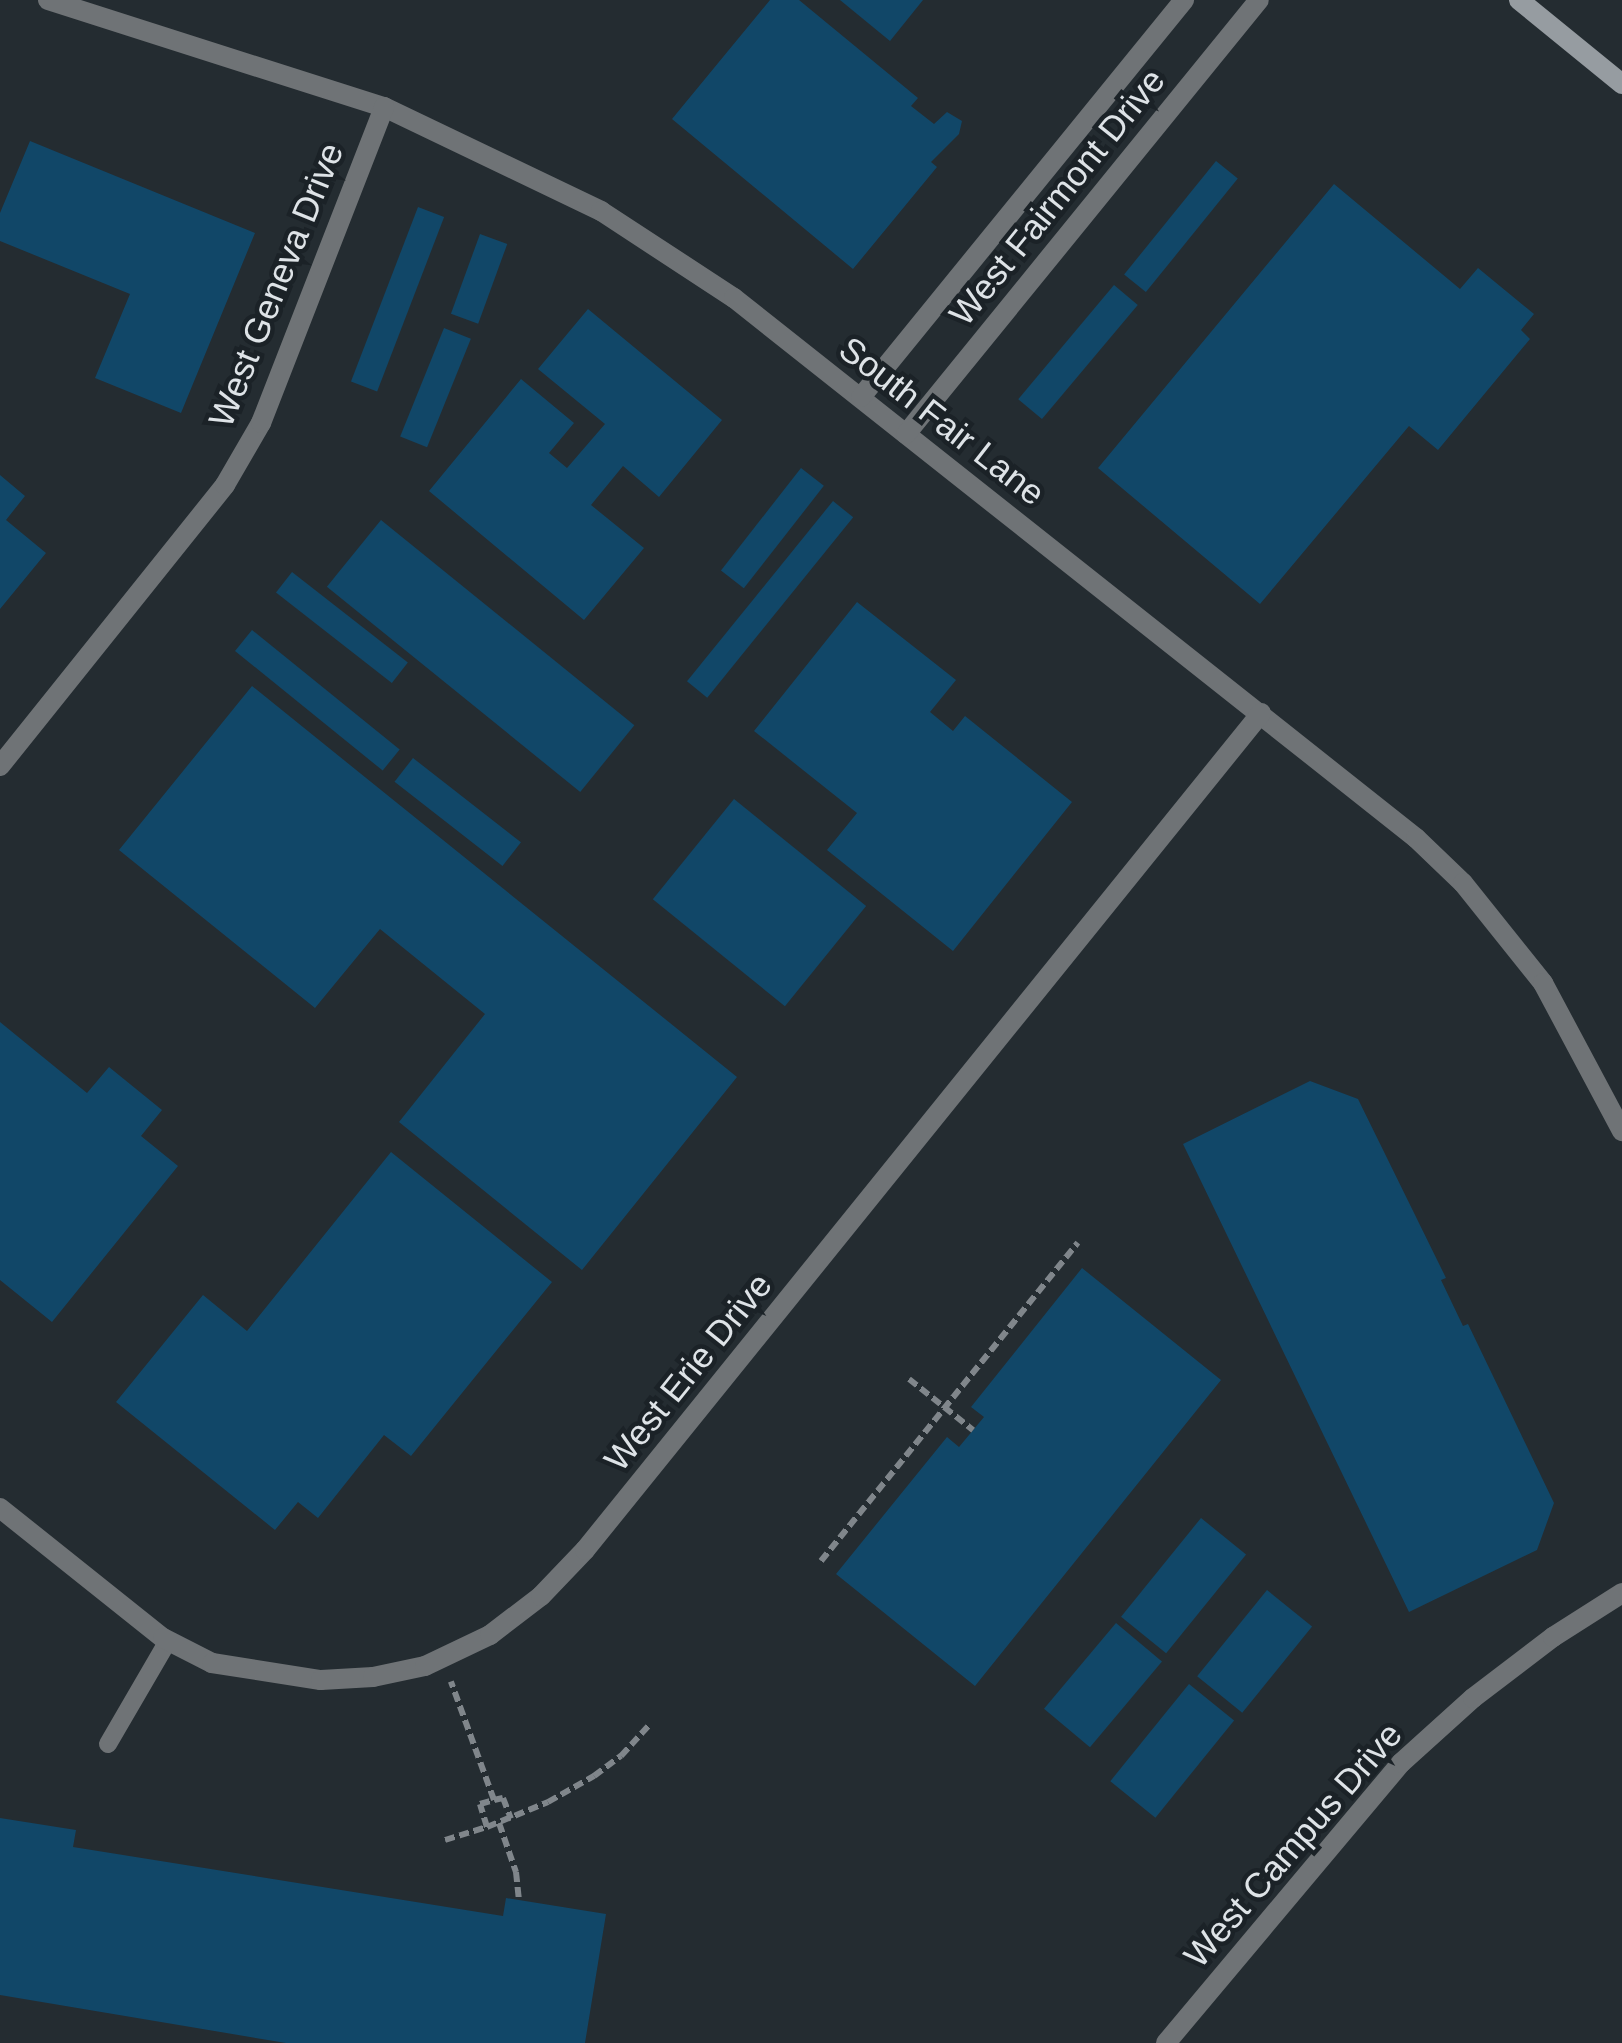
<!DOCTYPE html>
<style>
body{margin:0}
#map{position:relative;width:1622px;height:2043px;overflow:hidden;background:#242c31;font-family:Arial,sans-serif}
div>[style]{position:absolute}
.building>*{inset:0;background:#114768;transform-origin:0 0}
.path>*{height:6px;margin-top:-3px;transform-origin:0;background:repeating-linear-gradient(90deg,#80868b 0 10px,transparent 0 15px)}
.service>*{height:18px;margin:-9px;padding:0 9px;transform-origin:9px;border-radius:9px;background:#6f7376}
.minor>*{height:20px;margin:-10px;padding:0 10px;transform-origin:10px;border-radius:10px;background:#6f7376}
.secondary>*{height:20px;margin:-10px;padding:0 10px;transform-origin:10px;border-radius:10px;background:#969ca1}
span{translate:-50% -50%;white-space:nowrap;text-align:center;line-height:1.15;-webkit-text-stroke:9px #1b2227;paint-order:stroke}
.street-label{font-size:35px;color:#dee3e7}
</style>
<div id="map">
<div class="building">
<i style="clip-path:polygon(770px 0,799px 0,918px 98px,911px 106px,934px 124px,947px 112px,962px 121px,959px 134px,931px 162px,937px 167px,853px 269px,672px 119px)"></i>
<i style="clip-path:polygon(840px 0,923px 0,890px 41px)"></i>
<i style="clip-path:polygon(30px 141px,255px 233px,181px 413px,95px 378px,130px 294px,0 241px,0 213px)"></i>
<i style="left:1216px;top:161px;width:28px;height:146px;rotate:39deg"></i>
<i style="clip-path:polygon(1334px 184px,1460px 289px,1478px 268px,1534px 314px,1521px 330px,1530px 339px,1438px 450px,1409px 426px,1260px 604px,1098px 468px)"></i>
<i style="left:418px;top:207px;width:28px;height:187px;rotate:21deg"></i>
<i style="left:480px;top:234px;width:29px;height:85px;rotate:20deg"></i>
<i style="left:1114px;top:285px;width:31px;height:149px;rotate:40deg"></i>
<i style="clip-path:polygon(588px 309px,722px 420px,659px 497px,623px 466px,591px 505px,644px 548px,584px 620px,429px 491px,521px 379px,574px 423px,549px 453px,567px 468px,605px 424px,538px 369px)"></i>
<i style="left:444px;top:328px;width:29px;height:117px;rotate:22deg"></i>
<i style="left:801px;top:468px;width:29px;height:130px;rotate:38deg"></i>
<i style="clip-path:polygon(0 475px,25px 496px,6px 520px,46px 553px,0 609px)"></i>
<i style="left:833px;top:501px;width:26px;height:232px;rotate:39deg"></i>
<i style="left:381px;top:520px;width:326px;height:86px;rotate:39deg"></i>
<i style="left:292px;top:572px;width:147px;height:26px;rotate:38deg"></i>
<i style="clip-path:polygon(857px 602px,956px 680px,930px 712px,953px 731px,965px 716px,1072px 802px,953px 951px,827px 850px,857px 813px,754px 731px)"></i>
<i style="left:252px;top:630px;width:190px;height:27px;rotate:39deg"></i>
<i style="clip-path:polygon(252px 686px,737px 1077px,582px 1270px,399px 1122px,485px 1014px,380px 929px,315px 1008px,119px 850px)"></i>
<i style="left:413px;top:758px;width:137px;height:30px;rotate:38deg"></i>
<i style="left:734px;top:799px;width:170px;height:129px;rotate:39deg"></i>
<i style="clip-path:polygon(0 1022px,87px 1093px,109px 1067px,162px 1110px,141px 1136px,178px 1166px,52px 1322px,0 1280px)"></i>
<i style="clip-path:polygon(1310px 1081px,1358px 1099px,1446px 1278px,1441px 1280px,1463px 1326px,1468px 1324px,1554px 1503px,1537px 1550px,1409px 1612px,1183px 1144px)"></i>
<i style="clip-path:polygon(391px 1152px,552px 1282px,411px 1456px,384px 1435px,318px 1518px,298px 1502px,275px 1530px,116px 1402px,203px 1295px,247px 1331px)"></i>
<i style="clip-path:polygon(1082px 1268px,1221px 1380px,975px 1686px,836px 1574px,947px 1437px,959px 1447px,984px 1417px,971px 1407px)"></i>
<i style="left:1201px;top:1518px;width:58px;height:127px;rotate:39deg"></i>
<i style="left:1267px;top:1590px;width:58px;height:111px;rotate:39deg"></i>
<i style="left:1116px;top:1623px;width:60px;height:112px;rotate:40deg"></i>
<i style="left:1189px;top:1684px;width:58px;height:125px;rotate:39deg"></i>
<i style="clip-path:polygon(0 1818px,76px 1830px,73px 1847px,503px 1916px,506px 1898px,606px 1914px,585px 2043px,286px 2043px,0 1995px)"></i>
</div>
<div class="path">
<i style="left:909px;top:1379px;width:82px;rotate:38.6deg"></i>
<i style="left:821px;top:1561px;width:409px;rotate:-51.1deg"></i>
<i style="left:494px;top:1800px;width:9px;rotate:-13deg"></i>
<i style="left:503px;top:1798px;width:22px;rotate:69deg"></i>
<i style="left:499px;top:1823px;width:52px;rotate:70.9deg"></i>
<i style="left:516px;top:1872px;width:28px;rotate:84deg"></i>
<i style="left:487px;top:1827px;width:66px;rotate:-22.3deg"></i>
<i style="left:548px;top:1802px;width:53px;rotate:-29.5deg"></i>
<i style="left:594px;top:1776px;width:34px;rotate:-37deg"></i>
<i style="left:621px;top:1756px;width:43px;rotate:-47.8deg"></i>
<i style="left:445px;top:1840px;width:44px;rotate:-17.2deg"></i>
<i style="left:487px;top:1827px;width:24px;rotate:-107deg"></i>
<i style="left:480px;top:1804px;width:15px;rotate:-16deg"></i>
<i style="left:494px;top:1800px;width:126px;rotate:-110deg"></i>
</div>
<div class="service">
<i style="left:108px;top:1744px;width:119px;rotate:-59.8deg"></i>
</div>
<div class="minor">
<i style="left:48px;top:0;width:353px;rotate:17.7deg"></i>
<i style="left:384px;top:107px;width:241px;rotate:25.6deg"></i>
<i style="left:601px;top:211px;width:159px;rotate:33.2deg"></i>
<i style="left:734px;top:298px;width:870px;rotate:38.37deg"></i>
<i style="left:1416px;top:838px;width:65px;rotate:43.8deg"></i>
<i style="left:1463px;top:883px;width:128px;rotate:51.3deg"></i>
<i style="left:1543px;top:983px;width:168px;rotate:61.9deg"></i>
<i style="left:861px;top:397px;width:512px;rotate:-50.87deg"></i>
<i style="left:906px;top:434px;width:559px;rotate:-50.88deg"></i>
<i style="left:0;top:766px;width:360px;rotate:-51.3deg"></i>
<i style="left:225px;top:485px;width:72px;rotate:-59.9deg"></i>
<i style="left:261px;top:423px;width:339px;rotate:-68.7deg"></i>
<i style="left:0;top:1508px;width:208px;rotate:38.6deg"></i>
<i style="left:163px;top:1638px;width:55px;rotate:27deg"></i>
<i style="left:212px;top:1663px;width:110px;rotate:8.9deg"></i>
<i style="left:321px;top:1680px;width:52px;rotate:-3.3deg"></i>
<i style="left:373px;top:1677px;width:53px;rotate:-11.9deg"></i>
<i style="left:425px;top:1666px;width:72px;rotate:-25.5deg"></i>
<i style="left:490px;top:1635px;width:64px;rotate:-37.4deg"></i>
<i style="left:541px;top:1596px;width:64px;rotate:-46.3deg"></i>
<i style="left:585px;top:1550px;width:1076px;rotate:-51.07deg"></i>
<i style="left:1166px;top:2043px;width:366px;rotate:-50deg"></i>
<i style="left:1401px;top:1763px;width:97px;rotate:-42.1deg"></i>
<i style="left:1473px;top:1698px;width:101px;rotate:-37.3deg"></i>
<i style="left:1553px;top:1637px;width:82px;rotate:-32.5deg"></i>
</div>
<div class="secondary">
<i style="left:1519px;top:0;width:133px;rotate:39.2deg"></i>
</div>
<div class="street-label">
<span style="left:1057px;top:197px;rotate:-51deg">West Fairmont Drive</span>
<span style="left:276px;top:285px;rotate:-68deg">West Geneva Drive</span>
<span style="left:942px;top:421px;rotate:38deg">South Fair Lane</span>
<span style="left:688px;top:1372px;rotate:-51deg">West Erie Drive</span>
<span style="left:1293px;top:1845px;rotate:-49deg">West Campus Drive</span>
</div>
</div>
